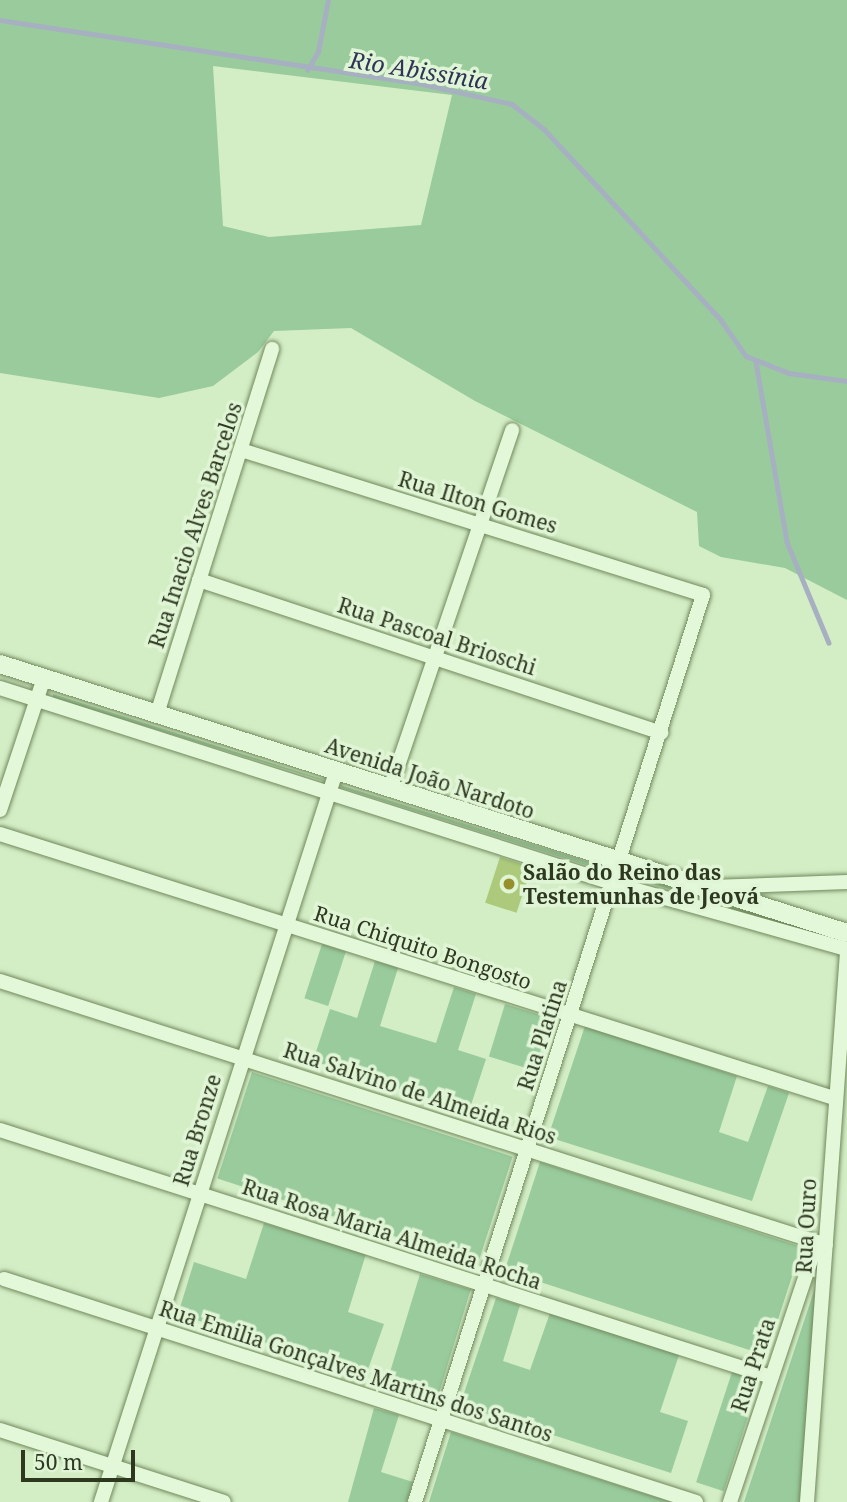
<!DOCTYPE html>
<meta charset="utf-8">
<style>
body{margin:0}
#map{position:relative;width:847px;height:1502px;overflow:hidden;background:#d3edc5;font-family:"Noto Serif",serif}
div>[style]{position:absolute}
.green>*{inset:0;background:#99cb9d;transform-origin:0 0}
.stream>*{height:4.5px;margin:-2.25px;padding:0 2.25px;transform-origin:2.25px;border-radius:2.25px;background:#a7b0c1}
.building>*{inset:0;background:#adca7c;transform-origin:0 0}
.roads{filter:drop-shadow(0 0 2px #72885c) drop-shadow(0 0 2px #72885c)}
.minor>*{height:14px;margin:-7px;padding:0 7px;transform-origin:7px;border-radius:7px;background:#e3f8d9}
.tertiary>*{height:18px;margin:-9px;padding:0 9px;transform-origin:9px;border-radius:9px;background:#e3f8d9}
.dots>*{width:19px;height:19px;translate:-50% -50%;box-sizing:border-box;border:4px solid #e0f5d5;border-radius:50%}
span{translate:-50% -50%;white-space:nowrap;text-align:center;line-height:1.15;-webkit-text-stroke:7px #e0f5d5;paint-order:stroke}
.street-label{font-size:21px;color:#2d381f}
.poi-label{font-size:21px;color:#2d381f;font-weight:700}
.left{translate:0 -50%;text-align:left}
.water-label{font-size:23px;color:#2f3358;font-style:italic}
.scale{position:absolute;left:21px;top:1450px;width:114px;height:32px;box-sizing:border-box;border:4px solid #2d381f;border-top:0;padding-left:9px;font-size:21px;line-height:24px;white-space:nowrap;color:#2d381f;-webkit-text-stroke:5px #e0f5d5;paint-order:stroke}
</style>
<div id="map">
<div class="green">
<i style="clip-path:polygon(evenodd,0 0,847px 0,847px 600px,785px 568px,721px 557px,699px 546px,697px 512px,475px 401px,351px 328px,274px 331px,258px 352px,213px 386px,159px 398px,0 373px,0 0,213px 66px,452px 95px,421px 225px,269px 237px,223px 226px,213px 66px)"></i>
<i style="clip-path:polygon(53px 694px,322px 779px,324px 781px,53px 698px)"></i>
<i style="clip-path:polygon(340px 785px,611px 869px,611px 873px,342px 788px)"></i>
<i style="clip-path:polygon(627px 876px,630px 874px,837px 938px,835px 941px)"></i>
<i style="left:322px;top:944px;width:25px;height:57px;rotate:18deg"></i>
<i style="clip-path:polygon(375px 961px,398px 968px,380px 1026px,436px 1043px,454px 987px,476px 994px,458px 1050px,486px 1059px,469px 1111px,313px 1061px,330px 1009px,357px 1018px)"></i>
<i style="left:505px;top:1004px;width:51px;height:55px;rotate:17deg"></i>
<i style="clip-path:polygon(585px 1026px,737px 1076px,719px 1132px,748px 1142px,768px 1086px,789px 1093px,752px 1201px,548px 1137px)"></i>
<i style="left:252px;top:1072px;width:274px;height:112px;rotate:18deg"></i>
<i style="left:540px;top:1162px;width:275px;height:114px;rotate:18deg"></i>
<i style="clip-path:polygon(264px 1223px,366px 1254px,348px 1312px,384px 1324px,366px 1375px,178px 1314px,194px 1262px,246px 1279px)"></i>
<i style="left:420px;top:1274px;width:53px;height:116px;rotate:17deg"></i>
<i style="clip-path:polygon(816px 1285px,803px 1502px,744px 1502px)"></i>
<i style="clip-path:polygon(496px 1298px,520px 1305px,503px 1361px,530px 1370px,550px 1313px,679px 1355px,660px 1412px,688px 1421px,671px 1473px,460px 1405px)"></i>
<i style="left:732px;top:1372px;width:29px;height:116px;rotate:18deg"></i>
<i style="clip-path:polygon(374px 1408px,399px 1415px,381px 1472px,413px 1482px,407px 1502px,348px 1502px)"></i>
<i style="clip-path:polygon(451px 1432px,671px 1502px,429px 1502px)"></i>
</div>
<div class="stream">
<i style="left:0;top:20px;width:423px;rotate:8.6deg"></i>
<i style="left:418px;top:83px;width:96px;rotate:12.6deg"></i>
<i style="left:512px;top:104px;width:41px;rotate:38deg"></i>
<i style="left:544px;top:129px;width:139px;rotate:47deg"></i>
<i style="left:639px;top:231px;width:121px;rotate:47.3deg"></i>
<i style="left:721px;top:320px;width:44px;rotate:55.2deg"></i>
<i style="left:746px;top:356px;width:46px;rotate:21.6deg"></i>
<i style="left:789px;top:373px;width:59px;rotate:7.9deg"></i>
<i style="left:307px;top:70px;width:21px;rotate:-59deg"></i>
<i style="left:318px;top:52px;width:53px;rotate:-79.1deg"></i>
<i style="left:756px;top:362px;width:183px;rotate:80.2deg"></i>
<i style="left:787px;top:542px;width:109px;rotate:67.4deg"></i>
</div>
<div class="building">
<i style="left:500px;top:857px;width:33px;height:48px;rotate:18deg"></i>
</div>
<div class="roads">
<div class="minor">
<i style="left:241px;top:450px;width:484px;rotate:17.4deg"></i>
<i style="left:703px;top:595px;width:952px;rotate:107.62deg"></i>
<i style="left:199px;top:580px;width:487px;rotate:18.3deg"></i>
<i style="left:0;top:688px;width:645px;rotate:17.68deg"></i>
<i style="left:615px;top:884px;width:241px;rotate:15.7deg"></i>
<i style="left:157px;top:714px;width:383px;rotate:-72.5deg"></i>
<i style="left:390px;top:789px;width:379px;rotate:-71.2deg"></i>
<i style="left:0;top:810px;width:139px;rotate:-71.6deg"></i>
<i style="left:0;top:834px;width:875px;rotate:17.57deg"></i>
<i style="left:711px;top:887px;width:136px;rotate:-2.1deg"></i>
<i style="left:0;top:981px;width:867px;rotate:17.72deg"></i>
<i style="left:0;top:1130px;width:810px;rotate:17.76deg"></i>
<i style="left:4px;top:1279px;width:727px;rotate:17.86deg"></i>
<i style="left:0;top:1430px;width:235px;rotate:17.8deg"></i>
<i style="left:101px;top:1502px;width:767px;rotate:-72.16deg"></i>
<i style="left:730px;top:1502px;width:274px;rotate:-71.5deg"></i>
<i style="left:807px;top:1502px;width:551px;rotate:-85.84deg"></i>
</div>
<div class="tertiary">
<i style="left:0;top:664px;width:889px;rotate:17.62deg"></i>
</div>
</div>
<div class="dots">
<i style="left:509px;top:884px;background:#95902d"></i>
</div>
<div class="street-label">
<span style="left:478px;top:502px;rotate:17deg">Rua Ilton Gomes</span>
<span style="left:195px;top:525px;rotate:-72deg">Rua Inacio Alves Barcelos</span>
<span style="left:437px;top:636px;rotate:18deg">Rua Pascoal Brioschi</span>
<span style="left:430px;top:778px;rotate:18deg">Avenida João Nardoto</span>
<span style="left:423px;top:947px;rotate:18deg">Rua Chiquito Bongosto</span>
<span style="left:542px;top:1035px;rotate:-72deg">Rua Platina</span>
<span style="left:420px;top:1093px;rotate:18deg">Rua Salvino de Almeida Rios</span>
<span style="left:197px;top:1130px;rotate:-73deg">Rua Bronze</span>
<span style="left:806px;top:1226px;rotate:-87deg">Rua Ouro</span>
<span style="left:392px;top:1234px;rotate:18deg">Rua Rosa Maria Almeida Rocha</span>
<span style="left:753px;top:1365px;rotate:-72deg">Rua Prata</span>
<span style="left:356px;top:1371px;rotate:18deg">Rua Emilia Gonçalves Martins dos Santos</span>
</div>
<div class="poi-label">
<span class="left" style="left:523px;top:884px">Salão do Reino das<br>Testemunhas de Jeová</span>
</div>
<div class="water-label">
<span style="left:419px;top:70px;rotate:9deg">Rio Abissínia</span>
</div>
<div class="scale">50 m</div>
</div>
